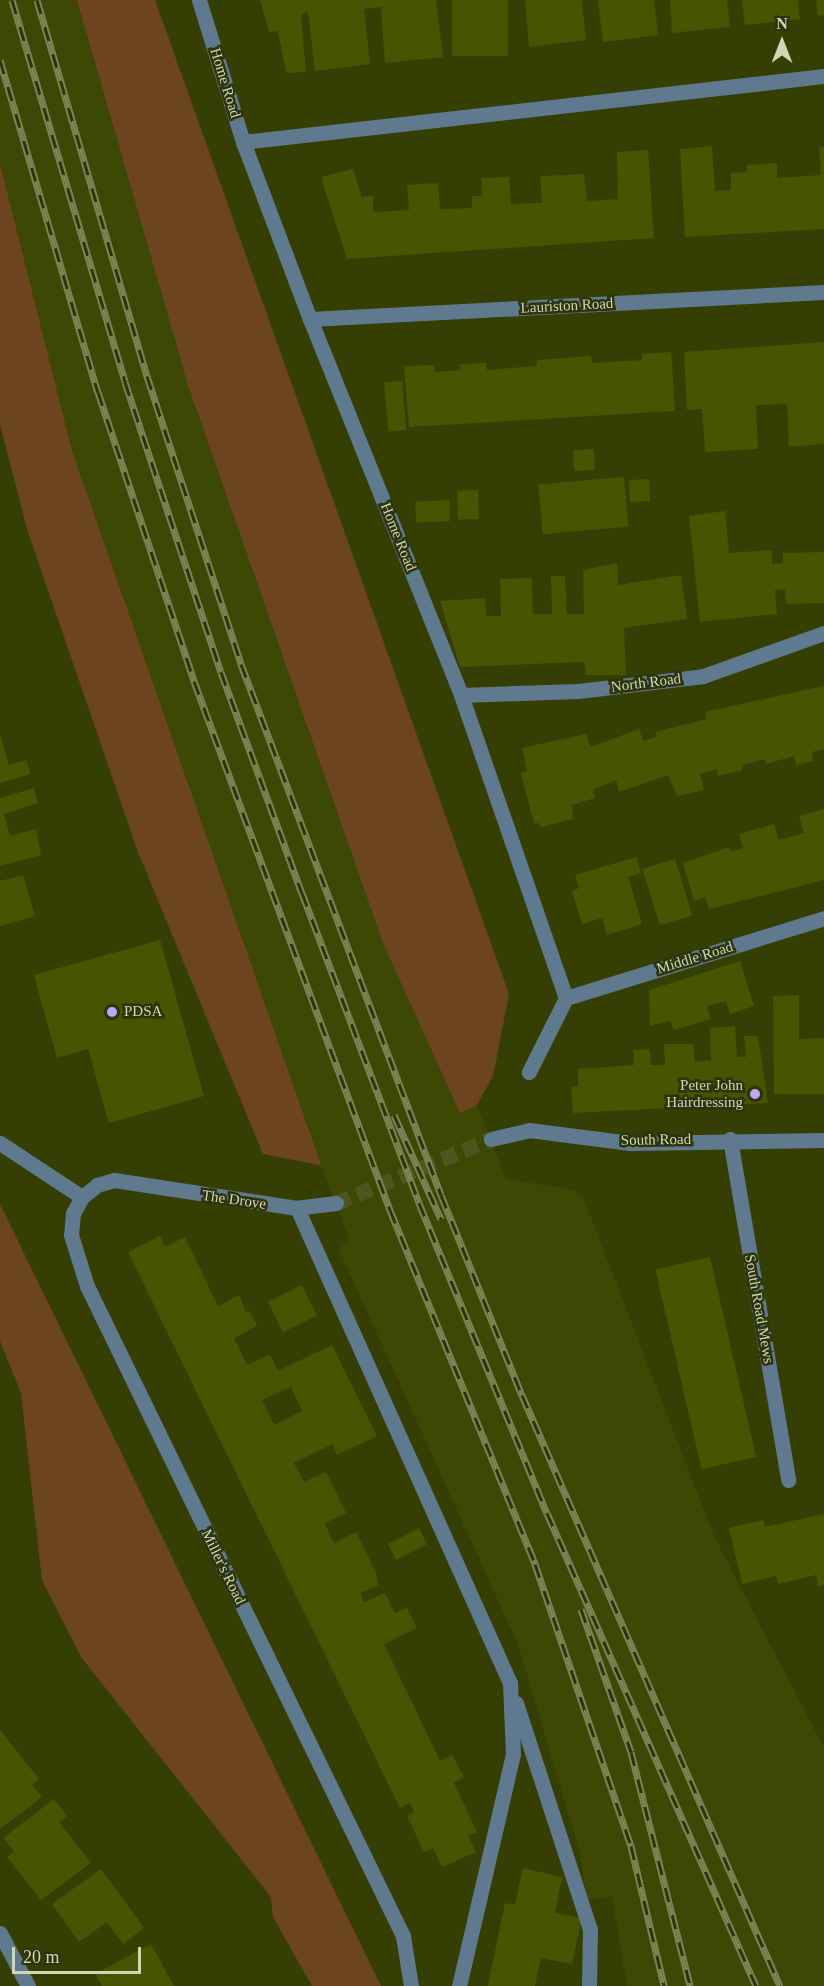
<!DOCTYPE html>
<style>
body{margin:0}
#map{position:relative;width:824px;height:1986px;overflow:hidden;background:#353f04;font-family:Georgia,serif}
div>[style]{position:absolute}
.built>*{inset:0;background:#3d4805}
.green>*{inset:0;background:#6d4420}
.building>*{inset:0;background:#475402;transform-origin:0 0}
.minor-tunnel>*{height:15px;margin-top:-7.5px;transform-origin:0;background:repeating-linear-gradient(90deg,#4c561e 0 15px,transparent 0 23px)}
.minor>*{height:15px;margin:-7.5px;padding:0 7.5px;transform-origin:7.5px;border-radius:7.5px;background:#5f7a8e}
.rail>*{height:7px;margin-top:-3.5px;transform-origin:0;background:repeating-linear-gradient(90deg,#2c330d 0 14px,#7b8454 0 28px);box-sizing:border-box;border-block:2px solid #7b8454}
.dots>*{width:16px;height:16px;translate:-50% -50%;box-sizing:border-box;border:3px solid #2c330d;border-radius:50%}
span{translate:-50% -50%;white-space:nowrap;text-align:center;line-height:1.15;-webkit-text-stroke:5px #2c330d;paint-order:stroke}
.street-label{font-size:15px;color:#ced7b3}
.poi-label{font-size:15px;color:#ced7b3}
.left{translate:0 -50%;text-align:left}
.right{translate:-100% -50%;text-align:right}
.north{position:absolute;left:752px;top:12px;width:60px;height:60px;-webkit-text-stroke:4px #2c330d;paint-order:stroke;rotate:0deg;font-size:16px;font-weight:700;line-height:24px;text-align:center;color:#ced7b3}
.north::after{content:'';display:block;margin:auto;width:21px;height:27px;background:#ced7b3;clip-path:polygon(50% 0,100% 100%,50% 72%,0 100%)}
.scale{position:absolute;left:12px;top:1947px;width:129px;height:27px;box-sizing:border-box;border:3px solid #ced7b3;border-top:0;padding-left:8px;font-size:18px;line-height:21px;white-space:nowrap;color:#ced7b3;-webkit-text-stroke:4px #2c330d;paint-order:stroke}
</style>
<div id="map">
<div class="built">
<i style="clip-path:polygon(0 0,155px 0,509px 994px,493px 1076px,477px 1105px,506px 1179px,574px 1190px,583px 1197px,714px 1536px,824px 1748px,824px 1986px,627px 1986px,612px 1896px,587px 1900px,579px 1849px,518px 1644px,339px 1250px,349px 1238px,321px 1166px,263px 1154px,138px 852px,27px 529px,0 424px)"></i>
</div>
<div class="green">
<i style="clip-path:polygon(77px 0,155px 0,509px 994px,493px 1076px,477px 1105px,460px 1113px,383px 943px,188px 385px)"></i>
<i style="clip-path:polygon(0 164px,72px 451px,321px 1165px,263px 1154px,138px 852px,27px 529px,0 424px)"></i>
<i style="clip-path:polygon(0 1204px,381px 1986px,312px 1986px,273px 1917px,271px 1897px,81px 1657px,42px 1580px,21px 1393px,0 1341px)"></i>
</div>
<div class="building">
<i style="clip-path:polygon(260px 0,436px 0,443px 57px,385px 63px,381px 7px,364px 9px,370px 64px,315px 71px,308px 12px,301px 14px,306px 72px,286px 73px,278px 31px,269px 32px)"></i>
<i style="left:452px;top:0;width:56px;height:56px"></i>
<i style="clip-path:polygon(525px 0,582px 0,586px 40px,529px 47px)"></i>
<i style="clip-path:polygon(598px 0,654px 0,658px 35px,603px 42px)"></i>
<i style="clip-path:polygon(670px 0,727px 0,730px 27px,672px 33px)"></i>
<i style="clip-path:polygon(742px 0,798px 0,800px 19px,745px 25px)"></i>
<i style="clip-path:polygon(816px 0,824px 0,824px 15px,818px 16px)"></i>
<i style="clip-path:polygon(712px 146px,715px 191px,731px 190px,731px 173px,747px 172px,747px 165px,777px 163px,777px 178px,821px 175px,819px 147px,824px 147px,824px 229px,685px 237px,680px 149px)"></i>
<i style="clip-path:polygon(648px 150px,654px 238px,347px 259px,321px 177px,353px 169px,362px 197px,373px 196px,373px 212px,409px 210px,407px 185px,420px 184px,438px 183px,440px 209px,472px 208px,472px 196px,482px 196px,481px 178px,509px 177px,511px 204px,542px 203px,540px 176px,568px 175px,584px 174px,587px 201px,618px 199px,617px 152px)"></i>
<i style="clip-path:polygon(824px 342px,824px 444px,789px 447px,787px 404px,756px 405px,758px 449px,705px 452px,702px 409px,687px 410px,684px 352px)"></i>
<i style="clip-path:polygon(671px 352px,675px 411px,409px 427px,404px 366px,434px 365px,435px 372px,461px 370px,460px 364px,486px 363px,487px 370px,537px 366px,537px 360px,565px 358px,591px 356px,592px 363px,642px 360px,642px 354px)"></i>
<i style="left:402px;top:381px;width:49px;height:18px;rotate:85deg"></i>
<i style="left:594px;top:449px;width:21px;height:21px;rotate:87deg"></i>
<i style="left:624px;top:477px;width:50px;height:86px;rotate:85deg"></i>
<i style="left:649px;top:479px;width:22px;height:20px;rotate:87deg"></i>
<i style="left:478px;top:490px;width:29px;height:21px;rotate:88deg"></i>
<i style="left:449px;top:500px;width:21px;height:34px;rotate:87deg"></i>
<i style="clip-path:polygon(725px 511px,729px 553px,772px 550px,772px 564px,783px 563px,783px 553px,824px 552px,824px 603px,786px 604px,785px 589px,775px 590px,777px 614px,700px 622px,689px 516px)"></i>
<i style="clip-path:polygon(617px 563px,618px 585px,681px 575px,687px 619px,624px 628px,626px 675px,586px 675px,584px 662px,460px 667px,440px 601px,485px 598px,486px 616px,501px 616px,500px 579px,532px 578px,533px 614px,552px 614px,551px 576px,565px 576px,567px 614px,584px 614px,583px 570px)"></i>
<i style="clip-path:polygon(824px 686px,824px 749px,812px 752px,813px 761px,796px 765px,794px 756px,766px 764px,765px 759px,742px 765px,742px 770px,718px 776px,716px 769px,700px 774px,704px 790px,677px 796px,668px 775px,619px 792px,616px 780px,593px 790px,595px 798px,572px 805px,573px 819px,541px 827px,539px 823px,534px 824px,521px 773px,527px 771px,522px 748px,586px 734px,591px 747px,639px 729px,643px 741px,657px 737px,655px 732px,707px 719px,705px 712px)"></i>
<i style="clip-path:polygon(0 733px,9px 765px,26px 760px,31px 774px,0 783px)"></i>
<i style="clip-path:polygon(34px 788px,38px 803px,4px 814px,10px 836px,36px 829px,41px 855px,0 866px,0 798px)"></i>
<i style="clip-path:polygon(824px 809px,824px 880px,709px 909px,705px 897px,694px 901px,683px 863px,729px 847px,731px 852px,743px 848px,739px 834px,774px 824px,779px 840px,804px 833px,799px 816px)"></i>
<i style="clip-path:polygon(636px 857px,641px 873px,628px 877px,642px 924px,607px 935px,602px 918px,582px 924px,572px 891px,579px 888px,575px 875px)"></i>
<i style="left:675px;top:859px;width:59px;height:34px;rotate:73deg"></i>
<i style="clip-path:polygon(23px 875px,35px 916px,0 926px,0 881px)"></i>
<i style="clip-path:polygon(160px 940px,204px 1096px,109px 1123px,88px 1049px,57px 1058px,34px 975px)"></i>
<i style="clip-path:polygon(740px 961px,754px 1006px,730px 1014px,726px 1001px,707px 1006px,711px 1019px,674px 1030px,670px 1021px,650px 1026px,649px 990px)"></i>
<i style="clip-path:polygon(799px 995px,799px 1039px,824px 1038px,824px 1094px,774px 1094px,773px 996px)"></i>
<i style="clip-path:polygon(735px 1026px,737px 1057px,746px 1057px,744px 1036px,758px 1036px,768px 1103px,573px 1113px,571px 1087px,578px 1086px,578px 1069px,634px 1065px,633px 1050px,650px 1049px,651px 1065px,665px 1065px,664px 1044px,693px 1044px,695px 1062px,711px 1060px,710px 1028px)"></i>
<i style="clip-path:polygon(evenodd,160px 1236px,165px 1247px,185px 1237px,218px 1306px,239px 1295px,246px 1312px,250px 1311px,257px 1326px,234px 1338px,247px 1365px,270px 1354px,278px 1371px,332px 1345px,377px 1436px,337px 1455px,333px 1444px,294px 1463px,304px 1482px,326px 1472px,346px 1513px,325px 1523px,329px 1533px,334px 1543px,356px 1532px,376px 1573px,378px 1585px,360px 1593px,364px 1602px,385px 1593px,395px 1613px,407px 1608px,417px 1628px,384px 1644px,440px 1761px,452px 1755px,464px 1777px,454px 1783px,477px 1832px,468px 1836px,476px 1852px,442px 1867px,433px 1848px,424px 1852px,407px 1816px,414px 1812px,410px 1803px,400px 1808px,128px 1252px,160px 1236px,291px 1387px,302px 1411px,274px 1425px,262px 1400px,291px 1387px)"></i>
<i style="left:710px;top:1257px;width:205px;height:56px;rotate:77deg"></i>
<i style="left:302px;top:1285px;width:34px;height:38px;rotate:64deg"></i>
<i style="clip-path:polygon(824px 1514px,824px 1585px,818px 1587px,816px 1575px,778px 1584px,776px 1576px,742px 1584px,729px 1528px,763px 1520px,765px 1527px)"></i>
<i style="left:419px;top:1528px;width:18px;height:35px;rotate:63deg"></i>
<i style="clip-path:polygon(0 1730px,39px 1779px,32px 1785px,42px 1797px,0 1829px)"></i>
<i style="clip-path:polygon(54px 1799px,67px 1816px,59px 1822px,91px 1863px,41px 1900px,7px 1857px,14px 1851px,3px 1838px)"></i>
<i style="clip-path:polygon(523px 1868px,562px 1877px,555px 1913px,582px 1918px,572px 1964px,541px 1958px,535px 1986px,488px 1986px,505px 1903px,515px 1905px)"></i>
<i style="clip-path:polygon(101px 1869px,144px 1928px,123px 1944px,107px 1922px,79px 1942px,52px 1904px)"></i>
<i style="clip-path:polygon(151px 1944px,174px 1986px,102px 1986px,95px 1974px)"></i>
</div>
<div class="minor-tunnel">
<i style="left:336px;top:1203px;width:168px;rotate:-22.4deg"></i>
</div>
<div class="minor">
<i style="left:199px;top:0;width:149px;rotate:72.8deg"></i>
<i style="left:243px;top:142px;width:189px;rotate:69.3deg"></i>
<i style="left:310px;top:319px;width:405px;rotate:68.1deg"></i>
<i style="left:461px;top:695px;width:321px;rotate:70.9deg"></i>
<i style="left:566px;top:998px;width:83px;rotate:116.6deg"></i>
<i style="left:243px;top:142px;width:585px;rotate:-6.48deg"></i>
<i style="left:310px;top:319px;width:515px;rotate:-3.01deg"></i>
<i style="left:461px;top:695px;width:117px;rotate:-2deg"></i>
<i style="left:578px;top:691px;width:126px;rotate:-6.8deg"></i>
<i style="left:703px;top:676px;width:128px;rotate:-19.6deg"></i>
<i style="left:566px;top:998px;width:270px;rotate:-17.2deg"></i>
<i style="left:491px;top:1139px;width:39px;rotate:-13deg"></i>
<i style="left:529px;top:1130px;width:102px;rotate:7.3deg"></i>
<i style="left:630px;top:1143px;width:194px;rotate:-0.9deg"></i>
<i style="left:730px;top:1139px;width:346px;rotate:80.3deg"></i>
<i style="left:0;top:1143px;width:98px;rotate:33.4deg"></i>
<i style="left:336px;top:1203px;width:39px;rotate:173deg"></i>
<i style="left:297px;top:1208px;width:185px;rotate:-171.3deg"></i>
<i style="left:114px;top:1180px;width:18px;rotate:164deg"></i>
<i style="left:97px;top:1185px;width:19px;rotate:141deg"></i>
<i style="left:82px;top:1197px;width:18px;rotate:119deg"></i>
<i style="left:73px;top:1213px;width:22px;rotate:95deg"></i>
<i style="left:71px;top:1235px;width:53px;rotate:72.6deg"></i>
<i style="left:87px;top:1286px;width:723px;rotate:64.07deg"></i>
<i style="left:403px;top:1936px;width:51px;rotate:80.9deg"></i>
<i style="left:297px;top:1208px;width:521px;rotate:65.85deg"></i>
<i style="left:510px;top:1683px;width:71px;rotate:87.6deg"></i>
<i style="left:513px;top:1754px;width:238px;rotate:103.1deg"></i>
<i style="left:516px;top:1703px;width:238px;rotate:71.9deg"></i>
<i style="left:590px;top:1929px;width:57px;rotate:91deg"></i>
<i style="left:0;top:1933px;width:60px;rotate:62.2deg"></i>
</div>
<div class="rail">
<i style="left:12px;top:0;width:398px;rotate:73.5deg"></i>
<i style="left:125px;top:382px;width:305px;rotate:71.7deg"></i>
<i style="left:221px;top:672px;width:235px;rotate:69.9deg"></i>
<i style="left:302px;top:893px;width:331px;rotate:69.3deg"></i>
<i style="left:419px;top:1203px;width:335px;rotate:67.6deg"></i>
<i style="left:547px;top:1513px;width:517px;rotate:66.16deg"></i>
<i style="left:37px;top:0;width:392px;rotate:73.7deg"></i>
<i style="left:147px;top:376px;width:303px;rotate:71.9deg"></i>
<i style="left:241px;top:664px;width:567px;rotate:69.36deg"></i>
<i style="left:441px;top:1195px;width:216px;rotate:68deg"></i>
<i style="left:522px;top:1395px;width:645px;rotate:66.42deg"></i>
<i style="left:0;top:60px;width:346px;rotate:73.6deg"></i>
<i style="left:98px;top:392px;width:305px;rotate:71.6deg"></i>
<i style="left:194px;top:681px;width:564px;rotate:69.67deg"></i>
<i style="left:390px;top:1210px;width:383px;rotate:67.7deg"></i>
<i style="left:535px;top:1564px;width:298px;rotate:71.2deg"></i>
<i style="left:631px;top:1846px;width:144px;rotate:76.7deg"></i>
<i style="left:394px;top:1115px;width:114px;rotate:65.7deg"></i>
<i style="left:581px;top:1609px;width:151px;rotate:70.7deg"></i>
<i style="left:631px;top:1752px;width:241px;rotate:75.8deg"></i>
</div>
<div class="dots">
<i style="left:112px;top:1012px;background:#c1a8f3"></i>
<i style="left:755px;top:1094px;background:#c1a8f3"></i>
</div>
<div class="street-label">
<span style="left:225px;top:83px;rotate:73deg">Home Road</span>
<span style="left:567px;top:306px;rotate:-3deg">Lauriston Road</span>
<span style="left:398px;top:537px;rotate:68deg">Home Road</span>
<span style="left:646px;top:683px;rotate:-7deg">North Road</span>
<span style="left:695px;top:958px;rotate:-17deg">Middle Road</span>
<span style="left:656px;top:1140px;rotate:-1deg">South Road</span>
<span style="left:234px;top:1200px;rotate:8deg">The Drove</span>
<span style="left:759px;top:1309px;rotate:80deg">South Road Mews</span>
<span style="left:223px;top:1567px;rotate:64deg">Miller's Road</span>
</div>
<div class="poi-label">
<span class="left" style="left:124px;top:1012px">PDSA</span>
<span class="right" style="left:743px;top:1094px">Peter John<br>Hairdressing</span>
</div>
<div class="north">N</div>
<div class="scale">20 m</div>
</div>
